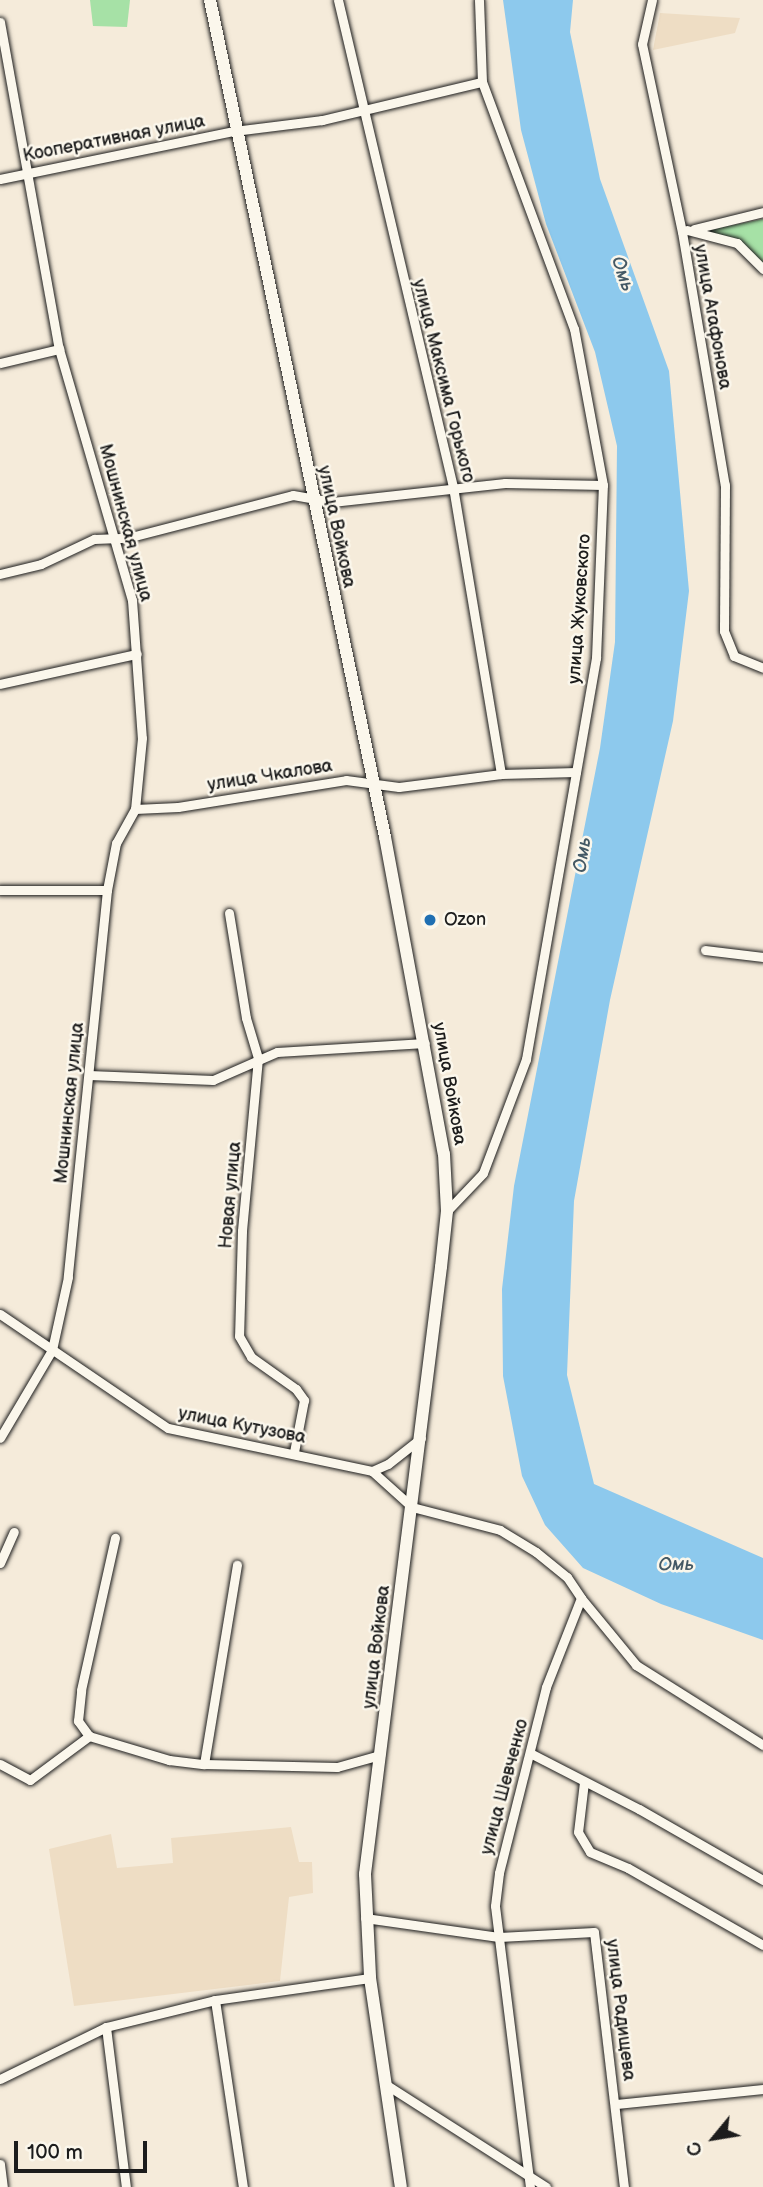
<!DOCTYPE html>
<meta charset="utf-8">
<style>
body{margin:0}
#map{position:relative;width:763px;height:2187px;overflow:hidden;background:#f5ebda;font-family:"Balsamiq Sans",sans-serif}
div>[style]{position:absolute}
.built>*{inset:0;background:#eeddc4}
.green>*{inset:0;background:#a6e1a6}
.water>*{inset:0;background:#8dc9ed}
.roads{filter:drop-shadow(0 0 2px #1c1c1c) drop-shadow(0 0 2px #1c1c1c)}
.minor>*{height:9px;margin:-4.5px;padding:0 4.5px;transform-origin:4.5px;border-radius:4.5px;background:#fbf7ec}
.secondary>*{height:12px;margin:-6px;padding:0 6px;transform-origin:6px;border-radius:6px;background:#fbf7ec}
.dots>*{width:19px;height:19px;translate:-50% -50%;box-sizing:border-box;border:4px solid #fbf7ec;border-radius:50%}
span{translate:-50% -50%;white-space:nowrap;text-align:center;line-height:1.15;-webkit-text-stroke:5px #fbf7ec;paint-order:stroke}
.street-label{font-size:18px;color:#1c1c1c}
.poi-label{font-size:18px;color:#1c1c1c}
.left{translate:0 -50%;text-align:left}
.water-label{font-size:19px;color:#445965;font-style:italic}
.north{position:absolute;left:679px;top:2103px;width:70px;height:70px;-webkit-text-stroke:5px #fbf7ec;paint-order:stroke;rotate:240deg;font-size:19px;font-weight:700;line-height:28px;text-align:center;color:#1c1c1c}
.north::after{content:'';display:block;margin:auto;width:24px;height:32px;background:#1c1c1c;clip-path:polygon(50% 0,100% 100%,50% 72%,0 100%)}
.scale{position:absolute;left:14px;top:2141px;width:133px;height:32px;box-sizing:border-box;border:4px solid #1c1c1c;border-top:0;padding-left:9px;font-size:21px;line-height:24px;white-space:nowrap;color:#1c1c1c;-webkit-text-stroke:5px #fbf7ec;paint-order:stroke}
</style>
<div id="map">
<div class="built">
<i style="clip-path:polygon(660px 13px,740px 18px,735px 33px,653px 50px)"></i>
<i style="clip-path:polygon(291px 1827px,299px 1862px,312px 1862px,313px 1893px,289px 1897px,280px 1981px,74px 2006px,49px 1849px,111px 1834px,117px 1868px,173px 1863px,171px 1838px)"></i>
</div>
<div class="green">
<i style="clip-path:polygon(90px 0,130px 0,127px 27px,93px 26px)"></i>
<i style="clip-path:polygon(763px 219px,763px 266px,742px 243px,704px 231px)"></i>
</div>
<div class="water">
<i style="clip-path:polygon(503px 0,573px 0,570px 32px,600px 179px,669px 371px,689px 591px,673px 721px,610px 1000px,574px 1201px,567px 1375px,594px 1484px,763px 1558px,763px 1640px,661px 1604px,583px 1568px,545px 1525px,522px 1476px,503px 1376px,502px 1289px,514px 1186px,600px 748px,615px 642px,617px 446px,595px 352px,546px 224px,521px 130px)"></i>
</div>
<div class="roads">
<div class="minor">
<i style="left:338px;top:0;width:500px;rotate:76.71deg"></i>
<i style="left:453px;top:487px;width:291px;rotate:80.5deg"></i>
<i style="left:652px;top:0;width:45px;rotate:102.8deg"></i>
<i style="left:642px;top:44px;width:192px;rotate:78deg"></i>
<i style="left:682px;top:232px;width:257px;rotate:80.4deg"></i>
<i style="left:725px;top:485px;width:146px;rotate:90.4deg"></i>
<i style="left:724px;top:631px;width:27px;rotate:68deg"></i>
<i style="left:734px;top:656px;width:31px;rotate:22deg"></i>
<i style="left:0;top:22px;width:332px;rotate:79.8deg"></i>
<i style="left:59px;top:349px;width:261px;rotate:73.8deg"></i>
<i style="left:132px;top:600px;width:138px;rotate:85.9deg"></i>
<i style="left:142px;top:738px;width:71px;rotate:95.6deg"></i>
<i style="left:135px;top:809px;width:39px;rotate:119deg"></i>
<i style="left:116px;top:843px;width:48px;rotate:100.8deg"></i>
<i style="left:107px;top:890px;width:389px;rotate:95.8deg"></i>
<i style="left:68px;top:1277px;width:75px;rotate:102.4deg"></i>
<i style="left:52px;top:1350px;width:102px;rotate:120.6deg"></i>
<i style="left:0;top:179px;width:239px;rotate:-11.6deg"></i>
<i style="left:234px;top:131px;width:89px;rotate:-7.1deg"></i>
<i style="left:322px;top:120px;width:164px;rotate:-13.4deg"></i>
<i style="left:694px;top:229px;width:71px;rotate:-13.8deg"></i>
<i style="left:687px;top:230px;width:52px;rotate:14.6deg"></i>
<i style="left:737px;top:243px;width:37px;rotate:45deg"></i>
<i style="left:0;top:363px;width:61px;rotate:-13.3deg"></i>
<i style="left:0;top:574px;width:42px;rotate:-13.7deg"></i>
<i style="left:41px;top:564px;width:59px;rotate:-25.3deg"></i>
<i style="left:94px;top:539px;width:33px;rotate:-2deg"></i>
<i style="left:127px;top:538px;width:171px;rotate:-14.5deg"></i>
<i style="left:293px;top:495px;width:40px;rotate:10deg"></i>
<i style="left:332px;top:502px;width:174px;rotate:-6.3deg"></i>
<i style="left:505px;top:483px;width:98px;rotate:1.2deg"></i>
<i style="left:0;top:684px;width:140px;rotate:-12.4deg"></i>
<i style="left:135px;top:809px;width:43px;rotate:-2.7deg"></i>
<i style="left:178px;top:807px;width:170px;rotate:-9.1deg"></i>
<i style="left:346px;top:780px;width:53px;rotate:7.5deg"></i>
<i style="left:399px;top:787px;width:103px;rotate:-7.3deg"></i>
<i style="left:501px;top:774px;width:75px;rotate:-1.5deg"></i>
<i style="left:0;top:890px;width:107px"></i>
<i style="left:229px;top:913px;width:106px;rotate:80.8deg"></i>
<i style="left:246px;top:1018px;width:42px;rotate:73.3deg"></i>
<i style="left:258px;top:1058px;width:174px;rotate:95.3deg"></i>
<i style="left:242px;top:1231px;width:105px;rotate:91.6deg"></i>
<i style="left:239px;top:1336px;width:24px;rotate:60deg"></i>
<i style="left:251px;top:1357px;width:55px;rotate:35.4deg"></i>
<i style="left:296px;top:1389px;width:14px;rotate:54deg"></i>
<i style="left:304px;top:1400px;width:53px;rotate:100.9deg"></i>
<i style="left:705px;top:950px;width:58px;rotate:6.9deg"></i>
<i style="left:89px;top:1075px;width:124px;rotate:2.3deg"></i>
<i style="left:213px;top:1080px;width:70px;rotate:-23.6deg"></i>
<i style="left:277px;top:1052px;width:148px;rotate:-3.5deg"></i>
<i style="left:447px;top:1211px;width:52px;rotate:-46.5deg"></i>
<i style="left:483px;top:1173px;width:122px;rotate:-69.3deg"></i>
<i style="left:526px;top:1059px;width:407px;rotate:-80.1deg"></i>
<i style="left:596px;top:658px;width:173px;rotate:-87.7deg"></i>
<i style="left:603px;top:485px;width:159px;rotate:-100.5deg"></i>
<i style="left:574px;top:329px;width:264px;rotate:-110.4deg"></i>
<i style="left:482px;top:82px;width:82px;rotate:-92.1deg"></i>
<i style="left:0;top:1314px;width:203px;rotate:34.2deg"></i>
<i style="left:168px;top:1428px;width:208px;rotate:11.9deg"></i>
<i style="left:372px;top:1471px;width:54px;rotate:42deg"></i>
<i style="left:412px;top:1507px;width:91px;rotate:14.6deg"></i>
<i style="left:500px;top:1530px;width:42px;rotate:31.4deg"></i>
<i style="left:536px;top:1552px;width:40px;rotate:39deg"></i>
<i style="left:567px;top:1577px;width:25px;rotate:56deg"></i>
<i style="left:581px;top:1598px;width:96px;rotate:111.5deg"></i>
<i style="left:546px;top:1687px;width:192px;rotate:104.2deg"></i>
<i style="left:499px;top:1873px;width:33px;rotate:97deg"></i>
<i style="left:495px;top:1906px;width:283px;rotate:82.9deg"></i>
<i style="left:372px;top:1471px;width:17px;rotate:-24deg"></i>
<i style="left:388px;top:1464px;width:42px;rotate:-38.2deg"></i>
<i style="left:0;top:1563px;width:34px;rotate:-66deg"></i>
<i style="left:581px;top:1598px;width:87px;rotate:50.6deg"></i>
<i style="left:636px;top:1665px;width:150px;rotate:32.2deg"></i>
<i style="left:89px;top:1736px;width:19px;rotate:-126deg"></i>
<i style="left:78px;top:1721px;width:31px;rotate:-84deg"></i>
<i style="left:81px;top:1690px;width:156px;rotate:-77.4deg"></i>
<i style="left:532px;top:1754px;width:120px;rotate:27.2deg"></i>
<i style="left:639px;top:1809px;width:143px;rotate:29.8deg"></i>
<i style="left:0;top:1764px;width:34px;rotate:28deg"></i>
<i style="left:30px;top:1780px;width:74px;rotate:-36.7deg"></i>
<i style="left:89px;top:1736px;width:84px;rotate:16.7deg"></i>
<i style="left:169px;top:1760px;width:35px;rotate:7deg"></i>
<i style="left:204px;top:1764px;width:133px;rotate:1.3deg"></i>
<i style="left:337px;top:1767px;width:45px;rotate:-15.6deg"></i>
<i style="left:204px;top:1764px;width:202px;rotate:-80.6deg"></i>
<i style="left:584px;top:1782px;width:50px;rotate:96.8deg"></i>
<i style="left:578px;top:1832px;width:23px;rotate:59deg"></i>
<i style="left:590px;top:1852px;width:41px;rotate:22.8deg"></i>
<i style="left:628px;top:1868px;width:155px;rotate:29.7deg"></i>
<i style="left:365px;top:1918px;width:135px;rotate:8.1deg"></i>
<i style="left:499px;top:1937px;width:95px;rotate:-3deg"></i>
<i style="left:594px;top:1932px;width:257px;rotate:83.3deg"></i>
<i style="left:215px;top:2000px;width:189px;rotate:81.5deg"></i>
<i style="left:106px;top:2027px;width:161px;rotate:82.9deg"></i>
<i style="left:0;top:2079px;width:118px;rotate:-26.1deg"></i>
<i style="left:106px;top:2027px;width:112px;rotate:-13.9deg"></i>
<i style="left:215px;top:2000px;width:157px;rotate:-8.1deg"></i>
<i style="left:385px;top:2084px;width:191px;rotate:32.6deg"></i>
<i style="left:616px;top:2104px;width:148px;rotate:-5.8deg"></i>
<i style="left:0;top:2164px;width:23px;rotate:83deg"></i>
</div>
<div class="secondary">
<i style="left:210px;top:0;width:855px;rotate:78.19deg"></i>
<i style="left:385px;top:837px;width:322px;rotate:79.5deg"></i>
<i style="left:444px;top:1154px;width:57px;rotate:87deg"></i>
<i style="left:447px;top:1211px;width:56px;rotate:96.1deg"></i>
<i style="left:441px;top:1267px;width:612px;rotate:97.14deg"></i>
<i style="left:365px;top:1874px;width:104px;rotate:87.2deg"></i>
<i style="left:370px;top:1978px;width:211px;rotate:81.6deg"></i>
</div>
</div>
<div class="dots">
<i style="left:430px;top:920px;background:#1f6fb2"></i>
</div>
<div class="street-label">
<span style="left:114px;top:139px;rotate:-11deg">Кооперативная улица</span>
<span style="left:712px;top:317px;rotate:80deg">улица Агафонова</span>
<span style="left:443px;top:381px;rotate:76deg">улица Максима Горького</span>
<span style="left:125px;top:523px;rotate:75deg">Мошнинская улица</span>
<span style="left:336px;top:527px;rotate:78deg">улица Войкова</span>
<span style="left:580px;top:609px;rotate:-86deg">улица Жуковского</span>
<span style="left:270px;top:776px;rotate:-9deg">улица Чкалова</span>
<span style="left:449px;top:1084px;rotate:80deg">улица Войкова</span>
<span style="left:70px;top:1103px;rotate:-84deg">Мошнинская улица</span>
<span style="left:231px;top:1195px;rotate:-85deg">Новая улица</span>
<span style="left:242px;top:1426px;rotate:11deg">улица Кутузова</span>
<span style="left:377px;top:1647px;rotate:-83deg">улица Войкова</span>
<span style="left:505px;top:1787px;rotate:-75deg">улица Шевченко</span>
<span style="left:620px;top:2010px;rotate:83deg">улица Радищева</span>
</div>
<div class="poi-label">
<span class="left" style="left:444px;top:920px">Ozon</span>
</div>
<div class="water-label">
<span style="left:622px;top:274px;rotate:71deg">Омь</span>
<span style="left:583px;top:855px;rotate:-81deg">Омь</span>
<span style="left:676px;top:1565px">Омь</span>
</div>
<div class="north">С</div>
<div class="scale">100 m</div>
</div>
